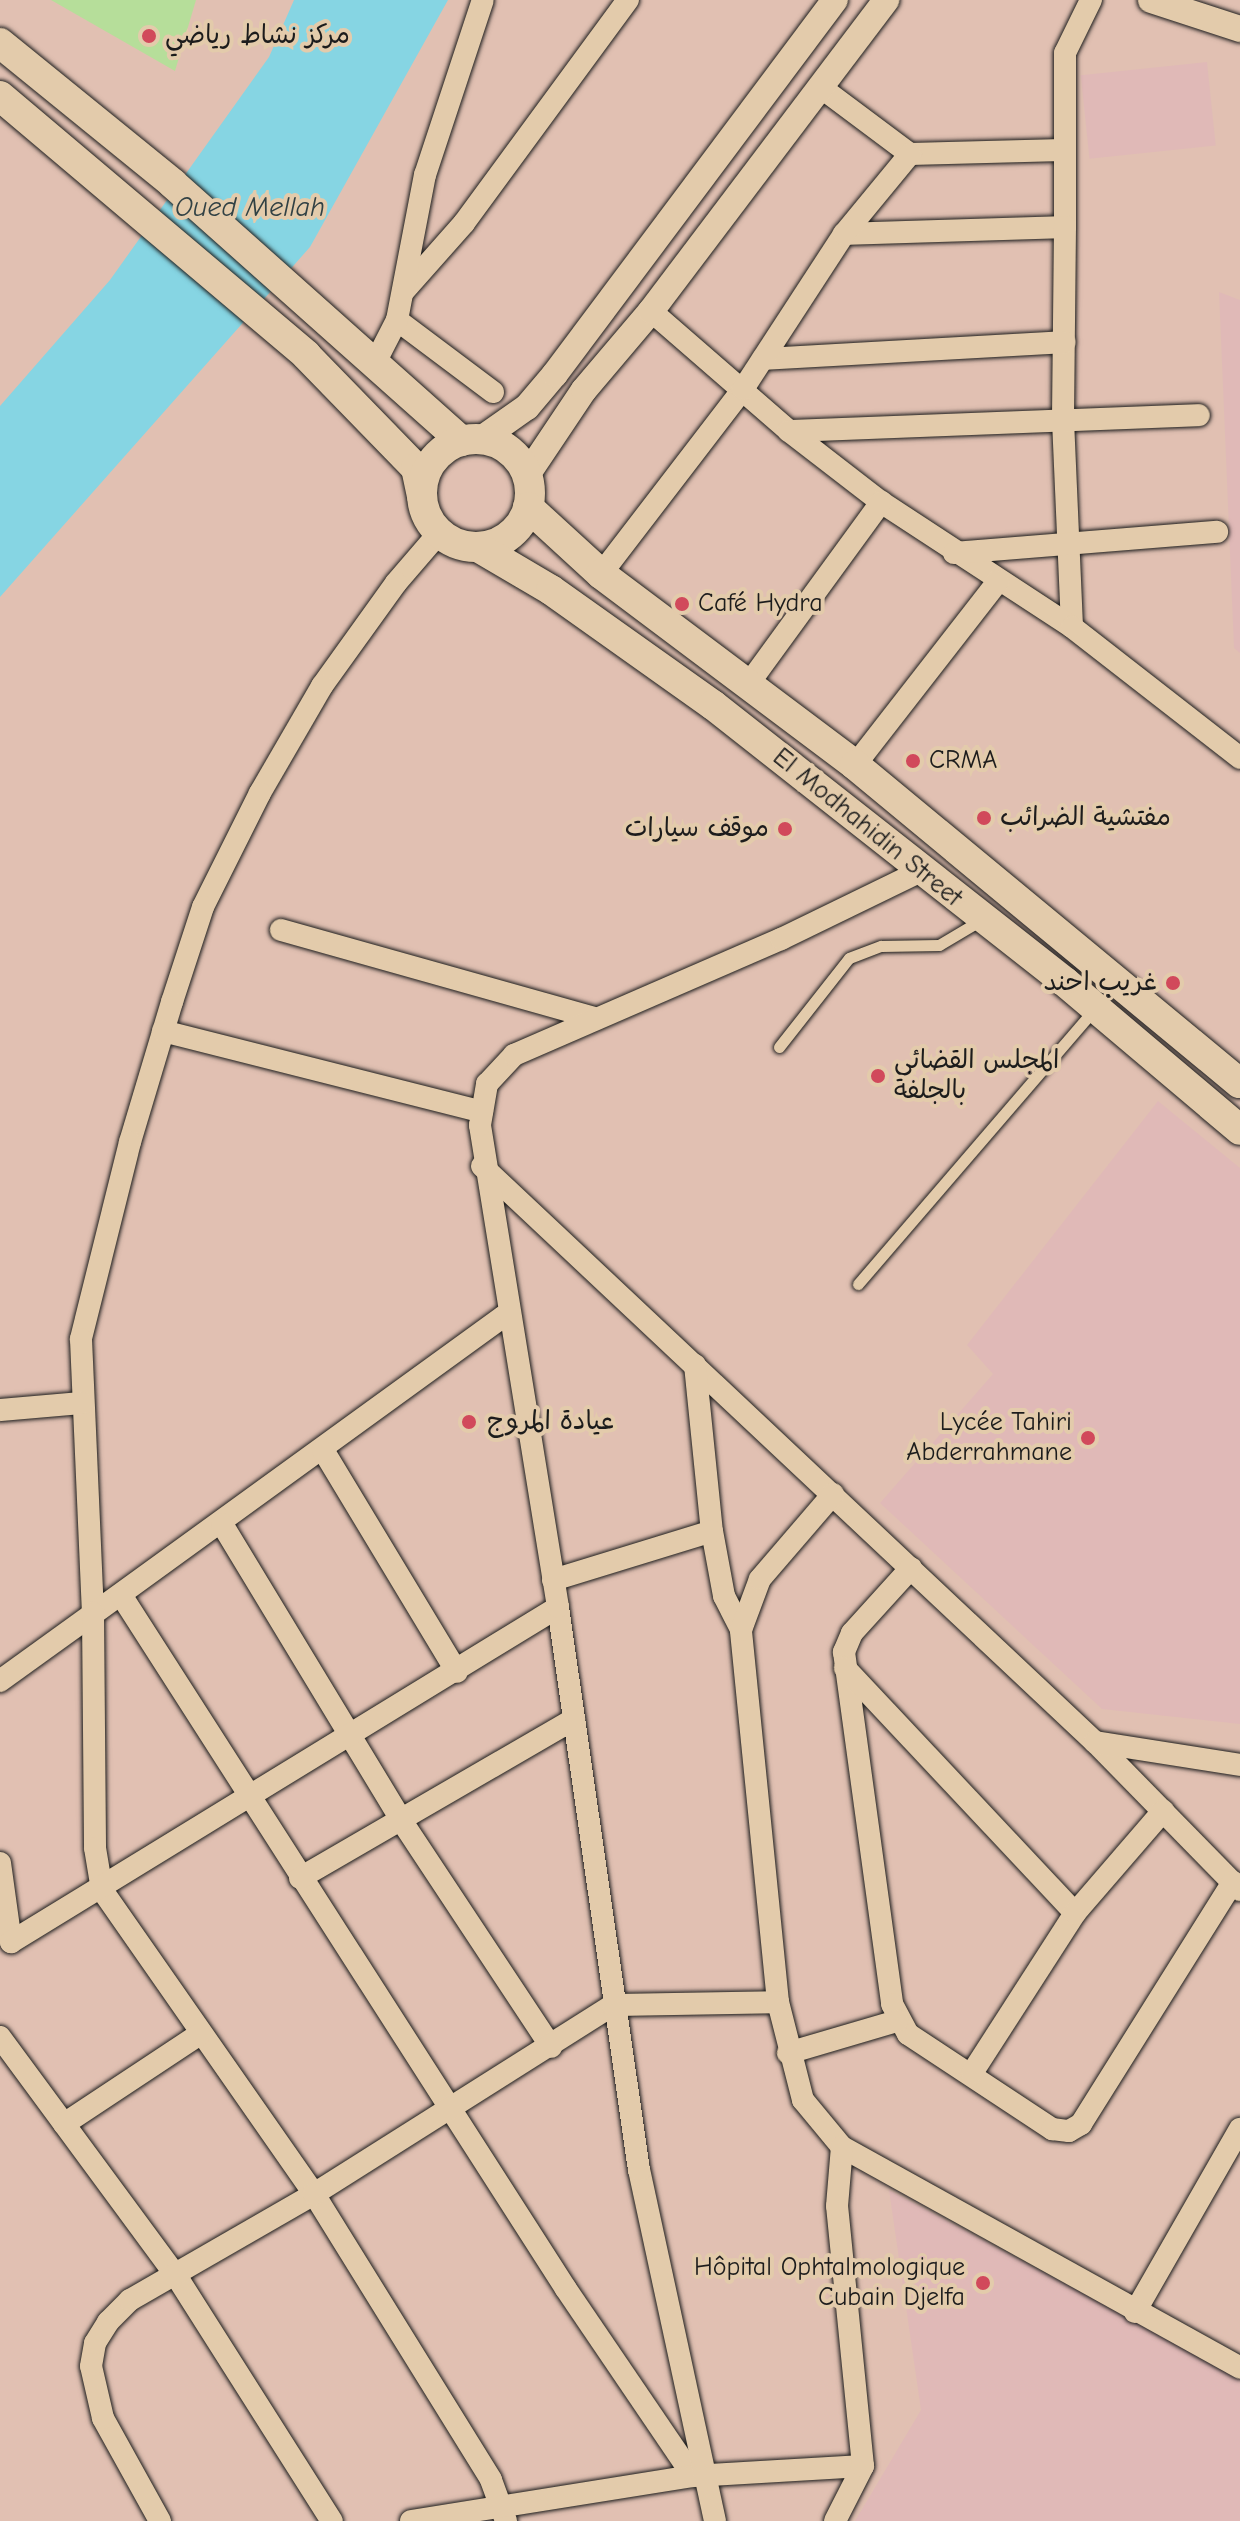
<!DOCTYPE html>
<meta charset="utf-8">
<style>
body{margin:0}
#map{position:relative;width:1240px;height:2521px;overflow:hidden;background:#e1c0b2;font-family:"Comic Neue","Playpen Sans Arabic",sans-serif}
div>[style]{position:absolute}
.built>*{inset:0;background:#e0b9b7;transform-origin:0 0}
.green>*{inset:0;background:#b6de9a}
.water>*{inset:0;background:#86d5e3}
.roads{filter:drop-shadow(0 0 2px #1c1c1c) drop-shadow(0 0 2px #1c1c1c)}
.service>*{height:11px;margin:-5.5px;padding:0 5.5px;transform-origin:5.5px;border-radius:5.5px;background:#e3cbab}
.minor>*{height:22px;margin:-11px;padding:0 11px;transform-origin:11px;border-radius:11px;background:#e3cbab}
.tertiary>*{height:26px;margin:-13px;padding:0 13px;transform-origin:13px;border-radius:13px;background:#e3cbab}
.secondary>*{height:30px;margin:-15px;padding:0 15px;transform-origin:15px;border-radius:15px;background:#e3cbab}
.secondary>.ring{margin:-15px;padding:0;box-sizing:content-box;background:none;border:30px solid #e3cbab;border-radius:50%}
.dots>*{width:22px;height:22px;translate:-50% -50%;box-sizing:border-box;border:4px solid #e3cbab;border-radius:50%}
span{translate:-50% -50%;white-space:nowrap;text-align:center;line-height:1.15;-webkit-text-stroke:8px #e3cbab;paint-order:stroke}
.poi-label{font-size:26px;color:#1c1c1c}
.left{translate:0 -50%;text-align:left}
.right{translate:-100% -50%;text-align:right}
.street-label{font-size:26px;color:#1c1c1c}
.water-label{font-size:28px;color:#314144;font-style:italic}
</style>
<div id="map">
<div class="built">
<i style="left:1207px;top:62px;width:84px;height:127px;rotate:84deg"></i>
<i style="clip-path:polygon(1219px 292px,1240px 300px,1240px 653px,1234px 648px)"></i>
<i style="clip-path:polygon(1158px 1101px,1240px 1168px,1240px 1724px,1102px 1709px,880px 1503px,993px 1374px,967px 1345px)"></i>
<i style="clip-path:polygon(889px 2190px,1240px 2377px,1240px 2521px,855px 2521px,921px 2410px)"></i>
</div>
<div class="green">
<i style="clip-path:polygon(51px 0,196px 0,175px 71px)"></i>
</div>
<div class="water">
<i style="clip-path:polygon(294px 0,448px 0,310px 247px,0 597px,0 406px,110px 280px,269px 57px)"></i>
</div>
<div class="roads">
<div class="service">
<i style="left:779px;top:1047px;width:113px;rotate:-51.8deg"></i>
<i style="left:849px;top:958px;width:34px;rotate:-21deg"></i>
<i style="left:881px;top:946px;width:58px;rotate:-1deg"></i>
<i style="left:939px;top:945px;width:49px;rotate:-30.8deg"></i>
<i style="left:858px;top:1284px;width:364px;rotate:-49.3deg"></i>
</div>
<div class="minor">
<i style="left:823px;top:89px;width:109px;rotate:36.8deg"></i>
<i style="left:910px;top:154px;width:153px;rotate:-1.5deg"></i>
<i style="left:1065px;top:227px;width:174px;rotate:-90deg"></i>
<i style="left:1065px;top:53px;width:59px;rotate:-63.9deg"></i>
<i style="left:844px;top:234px;width:221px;rotate:-1.8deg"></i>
<i style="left:1065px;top:227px;width:193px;rotate:90.6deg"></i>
<i style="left:1063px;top:420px;width:207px;rotate:87.5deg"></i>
<i style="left:403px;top:292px;width:92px;rotate:-48.5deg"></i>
<i style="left:464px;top:223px;width:277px;rotate:-53.7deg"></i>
<i style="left:651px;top:311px;width:183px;rotate:41deg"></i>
<i style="left:789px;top:431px;width:116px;rotate:37.7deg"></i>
<i style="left:881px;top:502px;width:228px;rotate:33.2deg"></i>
<i style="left:1072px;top:627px;width:213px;rotate:37.9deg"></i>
<i style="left:397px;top:320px;width:120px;rotate:36.9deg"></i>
<i style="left:763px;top:359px;width:302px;rotate:-3.2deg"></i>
<i style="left:376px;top:361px;width:46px;rotate:-62.9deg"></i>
<i style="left:397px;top:320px;width:148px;rotate:-79.1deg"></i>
<i style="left:425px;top:175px;width:184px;rotate:-71.7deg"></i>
<i style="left:789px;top:431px;width:410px;rotate:-2.2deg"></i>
<i style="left:439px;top:533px;width:66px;rotate:130.7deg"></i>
<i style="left:396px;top:583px;width:127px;rotate:125.7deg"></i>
<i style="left:322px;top:686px;width:124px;rotate:120.1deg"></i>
<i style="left:260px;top:793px;width:127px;rotate:116.6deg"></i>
<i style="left:203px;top:907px;width:100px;rotate:108.1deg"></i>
<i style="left:172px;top:1002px;width:146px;rotate:106.7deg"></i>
<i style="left:130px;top:1142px;width:203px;rotate:104deg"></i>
<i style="left:81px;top:1339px;width:275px;rotate:87.5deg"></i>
<i style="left:93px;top:1614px;width:513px;rotate:-35.95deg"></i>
<i style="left:954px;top:553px;width:264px;rotate:-4.6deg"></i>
<i style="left:601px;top:574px;width:233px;rotate:-52.5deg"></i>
<i style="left:743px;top:389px;width:185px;rotate:-56.9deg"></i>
<i style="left:844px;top:234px;width:104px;rotate:-50.5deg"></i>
<i style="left:747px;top:686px;width:228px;rotate:-53.9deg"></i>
<i style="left:855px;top:765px;width:233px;rotate:-52.1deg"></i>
<i style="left:281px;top:930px;width:326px;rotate:15.7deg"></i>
<i style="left:163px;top:1031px;width:329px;rotate:14.2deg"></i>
<i style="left:482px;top:1166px;width:841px;rotate:43.22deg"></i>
<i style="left:1095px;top:1742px;width:207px;rotate:45.6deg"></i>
<i style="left:695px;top:1365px;width:167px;rotate:84.2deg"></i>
<i style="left:712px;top:1531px;width:66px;rotate:79.5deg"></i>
<i style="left:724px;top:1596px;width:38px;rotate:63deg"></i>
<i style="left:0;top:1410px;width:82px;rotate:-4.9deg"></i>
<i style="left:323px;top:1450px;width:259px;rotate:58.9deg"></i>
<i style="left:222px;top:1524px;width:346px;rotate:58.8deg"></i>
<i style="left:401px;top:1820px;width:272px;rotate:56.5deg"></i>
<i style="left:911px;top:1568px;width:88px;rotate:132.2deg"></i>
<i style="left:852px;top:1633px;width:21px;rotate:113deg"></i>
<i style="left:844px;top:1652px;width:355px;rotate:82.2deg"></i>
<i style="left:892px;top:2004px;width:34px;rotate:62deg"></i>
<i style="left:908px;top:2034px;width:173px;rotate:33.4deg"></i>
<i style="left:1052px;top:2129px;width:17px;rotate:7deg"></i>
<i style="left:1069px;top:2131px;width:14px;rotate:-30deg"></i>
<i style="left:1081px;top:2124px;width:286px;rotate:-57.9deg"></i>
<i style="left:553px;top:1580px;width:166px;rotate:-17.1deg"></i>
<i style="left:121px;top:1595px;width:824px;rotate:57.33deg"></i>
<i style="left:566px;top:2289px;width:226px;rotate:55.8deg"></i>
<i style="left:693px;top:2476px;width:170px;rotate:-3.4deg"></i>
<i style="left:845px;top:1668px;width:336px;rotate:46.8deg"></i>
<i style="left:0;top:1681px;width:115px;rotate:-35.8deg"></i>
<i style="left:93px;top:1614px;width:234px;rotate:89.5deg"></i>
<i style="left:95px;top:1848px;width:43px;rotate:80.5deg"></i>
<i style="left:102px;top:1890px;width:371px;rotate:55.1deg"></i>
<i style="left:314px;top:2194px;width:336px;rotate:58.2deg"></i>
<i style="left:491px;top:2480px;width:44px;rotate:69.9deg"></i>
<i style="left:1095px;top:1742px;width:147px;rotate:9deg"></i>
<i style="left:0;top:1863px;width:80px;rotate:82.1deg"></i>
<i style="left:11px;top:1942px;width:641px;rotate:-31.48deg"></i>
<i style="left:300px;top:1878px;width:317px;rotate:-30.1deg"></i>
<i style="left:778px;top:2002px;width:374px;rotate:-95.7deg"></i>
<i style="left:741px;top:1630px;width:54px;rotate:-69.6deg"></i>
<i style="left:760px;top:1579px;width:112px;rotate:-49.3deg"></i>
<i style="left:0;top:2037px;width:295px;rotate:53.6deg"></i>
<i style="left:175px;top:2274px;width:293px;rotate:57.6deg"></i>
<i style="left:788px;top:2053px;width:114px;rotate:-16.4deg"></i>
<i style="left:972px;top:2073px;width:190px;rotate:-57.2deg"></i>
<i style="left:1075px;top:1913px;width:135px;rotate:-49.2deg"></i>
<i style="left:64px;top:2124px;width:163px;rotate:-33.5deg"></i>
<i style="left:1135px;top:2312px;width:211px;rotate:-60.2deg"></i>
<i style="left:160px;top:2521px;width:118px;rotate:-119deg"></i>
<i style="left:103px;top:2418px;width:53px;rotate:-103deg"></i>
<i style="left:91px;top:2366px;width:23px;rotate:-80deg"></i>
<i style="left:95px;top:2343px;width:25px;rotate:-58deg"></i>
<i style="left:108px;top:2322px;width:31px;rotate:-45deg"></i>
<i style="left:130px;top:2300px;width:212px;rotate:-29.9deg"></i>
<i style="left:314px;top:2194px;width:354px;rotate:-32.3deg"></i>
<i style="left:613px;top:2005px;width:165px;rotate:-1deg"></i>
<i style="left:778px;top:2002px;width:101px;rotate:75.7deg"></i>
<i style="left:803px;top:2100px;width:61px;rotate:50.3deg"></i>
<i style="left:842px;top:2147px;width:455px;rotate:29deg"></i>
<i style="left:411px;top:2521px;width:286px;rotate:-9.1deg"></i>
<i style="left:715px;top:2521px;width:359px;rotate:-102.2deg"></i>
<i style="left:639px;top:2170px;width:569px;rotate:-98.19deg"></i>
<i style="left:558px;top:1607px;width:488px;rotate:-99.2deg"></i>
<i style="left:480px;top:1125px;width:42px;rotate:-80.3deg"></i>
<i style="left:487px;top:1084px;width:40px;rotate:-47deg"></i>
<i style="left:514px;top:1055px;width:291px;rotate:-23.5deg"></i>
<i style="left:781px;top:939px;width:158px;rotate:-25.9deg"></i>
<i style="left:835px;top:2521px;width:62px;rotate:-63deg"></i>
<i style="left:863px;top:2466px;width:261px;rotate:-95.7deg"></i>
<i style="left:837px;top:2206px;width:59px;rotate:-85.2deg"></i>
</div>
<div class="tertiary">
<i style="left:1151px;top:0;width:94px;rotate:18deg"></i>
<i style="left:480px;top:440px;width:57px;rotate:-35.1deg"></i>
<i style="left:527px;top:407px;width:43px;rotate:-49.7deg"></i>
<i style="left:555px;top:374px;width:467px;rotate:-53.2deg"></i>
<i style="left:527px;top:475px;width:102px;rotate:-56.2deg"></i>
<i style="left:584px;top:390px;width:104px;rotate:-49.7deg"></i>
<i style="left:651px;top:311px;width:390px;rotate:-52.9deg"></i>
</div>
<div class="secondary">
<i style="left:0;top:43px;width:222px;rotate:39.1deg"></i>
<i style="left:172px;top:183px;width:388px;rotate:41.7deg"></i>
<i style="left:0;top:96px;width:401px;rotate:40.2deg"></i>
<i style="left:306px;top:355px;width:158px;rotate:45.8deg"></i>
<i style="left:416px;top:468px;width:29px;rotate:78deg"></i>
<i class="ring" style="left:422px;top:439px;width:78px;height:78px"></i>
<i style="left:528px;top:507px;width:99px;rotate:42.5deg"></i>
<i style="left:601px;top:574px;width:318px;rotate:36.9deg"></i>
<i style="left:855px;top:765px;width:499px;rotate:39.6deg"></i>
<i style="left:478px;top:547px;width:85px;rotate:30.5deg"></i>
<i style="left:551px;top:590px;width:199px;rotate:35.4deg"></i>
<i style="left:713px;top:705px;width:448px;rotate:38.2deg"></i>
<i style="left:1065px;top:982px;width:229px;rotate:40.2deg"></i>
</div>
</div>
<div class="dots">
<i style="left:149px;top:36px;background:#d1495b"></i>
<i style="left:682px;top:604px;background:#d1495b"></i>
<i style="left:913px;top:761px;background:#d1495b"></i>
<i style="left:984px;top:818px;background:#d1495b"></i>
<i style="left:785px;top:829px;background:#d1495b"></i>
<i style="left:1173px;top:983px;background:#d1495b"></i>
<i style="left:878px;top:1076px;background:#d1495b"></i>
<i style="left:469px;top:1422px;background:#d1495b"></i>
<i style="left:1088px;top:1438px;background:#d1495b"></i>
<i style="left:983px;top:2283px;background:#d1495b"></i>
</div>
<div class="poi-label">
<span class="left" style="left:165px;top:36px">مركز نشاط رياضي</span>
<span class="left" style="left:698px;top:604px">Café Hydra</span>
<span class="left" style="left:929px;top:761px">CRMA</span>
<span class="left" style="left:1000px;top:818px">مفتشية الضرائب</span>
<span class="right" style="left:769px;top:829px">موقف سيارات</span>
<span class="right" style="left:1157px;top:983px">غريب احند</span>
<span class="left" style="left:894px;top:1076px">المجلس القضائي<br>بالجلفة</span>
<span class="left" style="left:487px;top:1422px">عيادة المروج</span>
<span class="right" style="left:1072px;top:1438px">Lycée Tahiri<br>Abderrahmane</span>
<span class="right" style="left:965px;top:2283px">Hôpital Ophtalmologique<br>Cubain Djelfa</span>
</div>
<div class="street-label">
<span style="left:867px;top:828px;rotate:39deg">El Modhahidin Street</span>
</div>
<div class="water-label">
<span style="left:250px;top:207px">Oued Mellah</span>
</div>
</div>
